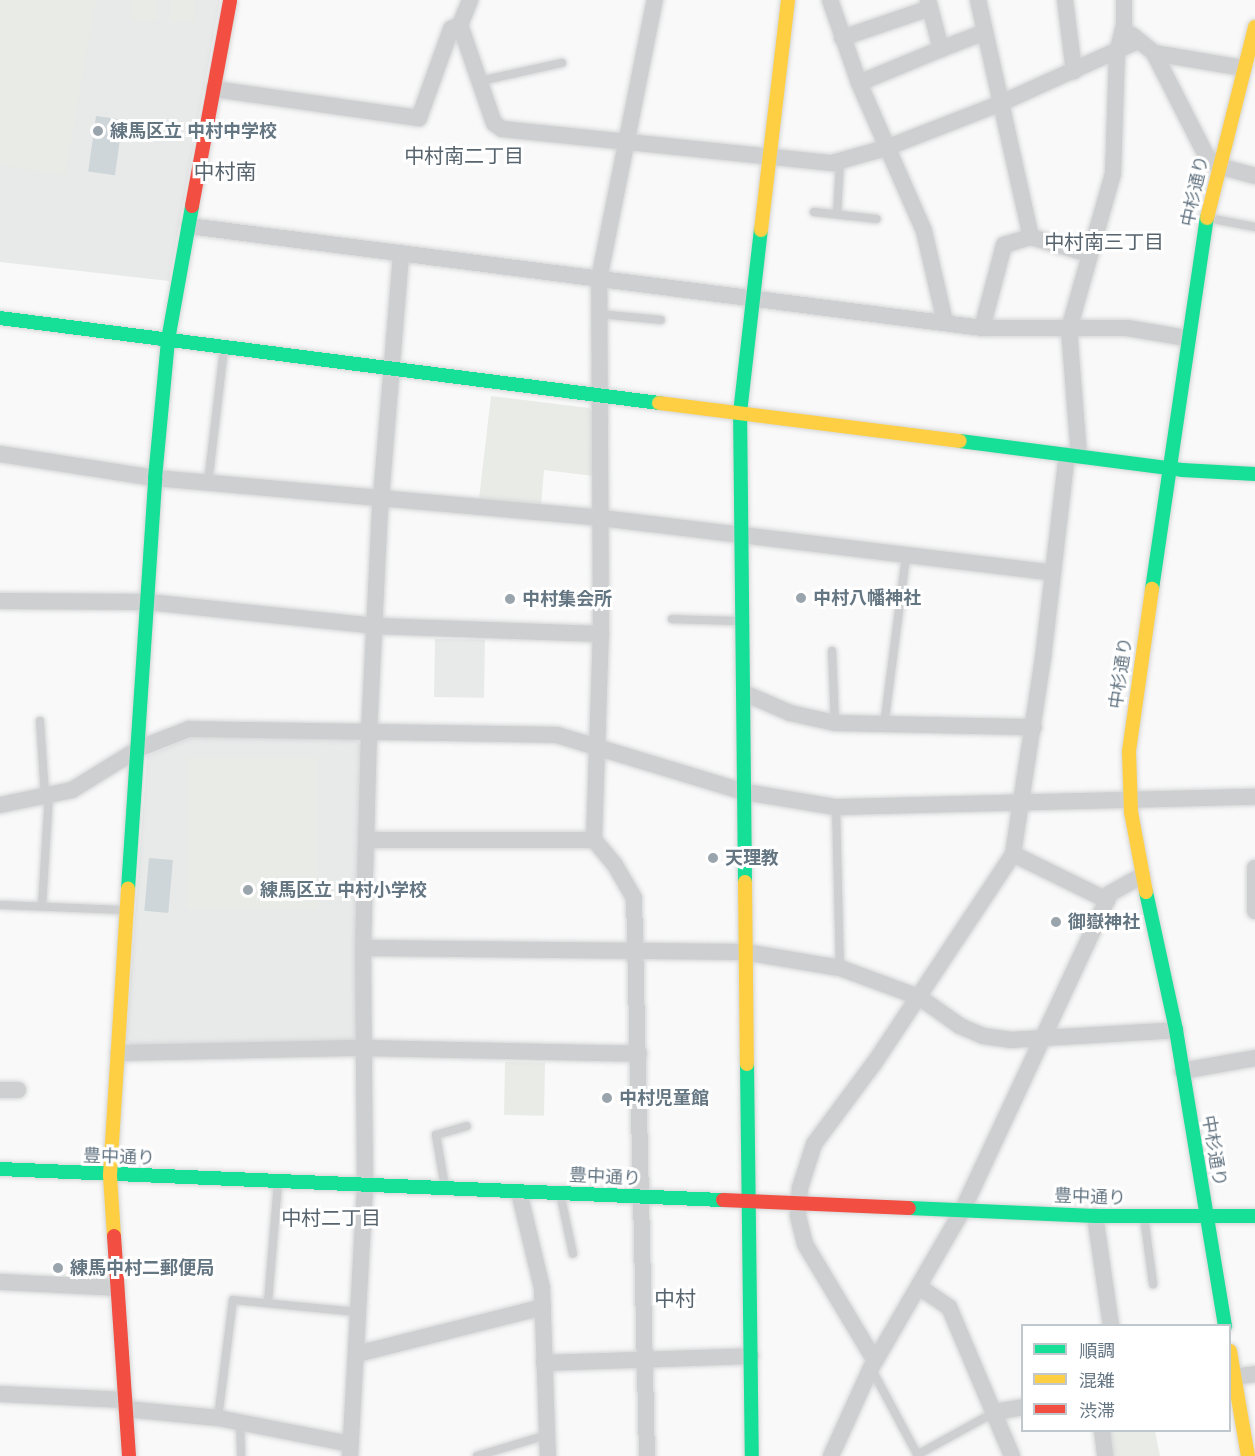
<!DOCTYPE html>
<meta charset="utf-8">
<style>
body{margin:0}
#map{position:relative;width:1255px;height:1456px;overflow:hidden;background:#f9f9f9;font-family:Helvetica,"Noto Sans JP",sans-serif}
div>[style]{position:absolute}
.built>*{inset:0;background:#e8e9e9;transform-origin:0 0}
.green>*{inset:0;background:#e8ebe6;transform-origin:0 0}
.water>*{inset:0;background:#ced6d9;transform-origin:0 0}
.roads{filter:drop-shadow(0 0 2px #d5d6d7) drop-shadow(0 0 2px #d5d6d7)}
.lane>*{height:8px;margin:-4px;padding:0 4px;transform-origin:4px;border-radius:4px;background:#cecfd0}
.street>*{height:16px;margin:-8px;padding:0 8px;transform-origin:8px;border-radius:8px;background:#cecfd0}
.fast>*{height:14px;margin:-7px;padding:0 7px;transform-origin:7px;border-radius:7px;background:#16e098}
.slow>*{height:14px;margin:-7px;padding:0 7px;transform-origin:7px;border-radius:7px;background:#ffcf43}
.jam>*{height:14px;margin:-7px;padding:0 7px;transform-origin:7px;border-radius:7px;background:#f24e42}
.dots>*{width:16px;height:16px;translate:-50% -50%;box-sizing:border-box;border:3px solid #fff;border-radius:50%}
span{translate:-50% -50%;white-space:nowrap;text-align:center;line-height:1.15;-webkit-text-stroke:6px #fff;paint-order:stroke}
.poi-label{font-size:18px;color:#657683;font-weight:700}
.left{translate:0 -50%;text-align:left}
.street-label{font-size:18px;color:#657683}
.neighbourhood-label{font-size:20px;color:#57646e}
.quarter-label{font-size:21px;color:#57646e}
.legend{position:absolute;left:1021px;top:1324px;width:210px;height:108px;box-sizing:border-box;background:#fff;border:2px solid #c1c8cd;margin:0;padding:8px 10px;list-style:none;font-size:18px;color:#657683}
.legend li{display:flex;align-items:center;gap:12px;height:30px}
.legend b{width:30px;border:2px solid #c1c8cd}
</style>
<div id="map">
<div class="built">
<i style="clip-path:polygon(0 0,220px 0,169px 281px,0 262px)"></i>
<i style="left:435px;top:639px;width:50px;height:58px;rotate:1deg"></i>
<i style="clip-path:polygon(193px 737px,355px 739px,363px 748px,355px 1040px,131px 1045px,126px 1040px,147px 756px)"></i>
</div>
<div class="green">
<i style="clip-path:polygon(0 0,96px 0,65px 175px,0 165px)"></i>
<i style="left:132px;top:0;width:25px;height:20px"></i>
<i style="left:170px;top:0;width:24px;height:22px"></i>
<i style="clip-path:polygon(491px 396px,589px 408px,594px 413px,594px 476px,544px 470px,541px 505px,479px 499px)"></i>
<i style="left:187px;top:758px;width:131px;height:151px"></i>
<i style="left:505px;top:1062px;width:40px;height:53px;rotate:1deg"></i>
<i style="clip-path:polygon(1110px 1431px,1155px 1431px,1160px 1456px,1113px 1456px)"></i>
</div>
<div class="water">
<i style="left:96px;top:116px;width:27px;height:56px;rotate:8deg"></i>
<i style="left:149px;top:858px;width:24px;height:53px;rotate:5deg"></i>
</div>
<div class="roads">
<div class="lane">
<i style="left:480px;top:81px;width:84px;rotate:-12.4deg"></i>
<i style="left:814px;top:212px;width:63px;rotate:6.3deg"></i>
<i style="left:837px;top:214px;width:52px;rotate:-86.7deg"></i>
<i style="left:1208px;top:218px;width:48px;rotate:10.8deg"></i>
<i style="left:599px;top:314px;width:62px;rotate:5.5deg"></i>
<i style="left:208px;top:483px;width:136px;rotate:-83.2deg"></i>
<i style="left:672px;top:619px;width:69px;rotate:1.7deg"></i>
<i style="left:832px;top:651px;width:72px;rotate:87.6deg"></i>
<i style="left:40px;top:721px;width:75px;rotate:86.2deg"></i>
<i style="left:884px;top:726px;width:171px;rotate:-82.6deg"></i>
<i style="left:836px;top:807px;width:161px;rotate:88.6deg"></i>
<i style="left:0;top:905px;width:125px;rotate:2.3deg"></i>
<i style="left:42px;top:906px;width:111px;rotate:-86.4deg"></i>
<i style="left:445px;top:1187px;width:53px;rotate:-99.8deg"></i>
<i style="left:436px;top:1135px;width:32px;rotate:-16deg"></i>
<i style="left:560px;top:1193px;width:62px;rotate:78deg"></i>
<i style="left:1144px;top:1217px;width:68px;rotate:82.3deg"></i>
<i style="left:268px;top:1302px;width:119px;rotate:-85.2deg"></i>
<i style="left:871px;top:1368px;width:100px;rotate:61.9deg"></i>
<i style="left:218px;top:1418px;width:119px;rotate:-82.8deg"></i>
<i style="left:233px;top:1300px;width:126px;rotate:5.5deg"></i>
<i style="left:240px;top:1423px;width:33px;rotate:88deg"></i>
<i style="left:917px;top:1455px;width:89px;rotate:-28.9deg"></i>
<i style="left:477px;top:1456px;width:73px;rotate:-16.7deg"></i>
</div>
<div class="street">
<i style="left:830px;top:0;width:88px;rotate:70.7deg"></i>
<i style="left:859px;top:83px;width:162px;rotate:66.3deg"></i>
<i style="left:924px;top:231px;width:93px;rotate:77deg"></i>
<i style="left:928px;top:0;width:51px;rotate:75.1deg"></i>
<i style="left:941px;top:49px;width:47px;rotate:-21.1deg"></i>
<i style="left:978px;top:0;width:243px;rotate:77.4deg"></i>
<i style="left:1031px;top:237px;width:60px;rotate:16.3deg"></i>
<i style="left:1065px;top:0;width:72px;rotate:82.8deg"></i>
<i style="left:460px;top:25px;width:104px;rotate:70.9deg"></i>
<i style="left:494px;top:123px;width:10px;rotate:37deg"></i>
<i style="left:502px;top:129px;width:332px;rotate:5.9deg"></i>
<i style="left:832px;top:163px;width:56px;rotate:-15.5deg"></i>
<i style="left:886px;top:148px;width:121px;rotate:-21.3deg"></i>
<i style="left:999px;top:104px;width:153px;rotate:-24.4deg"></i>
<i style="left:1132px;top:35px;width:28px;rotate:39deg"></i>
<i style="left:1154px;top:53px;width:117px;rotate:63deg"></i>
<i style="left:1207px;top:157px;width:14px;rotate:39deg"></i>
<i style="left:1218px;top:166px;width:38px;rotate:15deg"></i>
<i style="left:842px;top:38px;width:93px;rotate:-18.8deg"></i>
<i style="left:1154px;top:53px;width:91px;rotate:9.5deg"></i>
<i style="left:859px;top:83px;width:89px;rotate:-22.5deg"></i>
<i style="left:214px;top:89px;width:207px;rotate:8.1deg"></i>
<i style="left:419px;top:118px;width:95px;rotate:-70.2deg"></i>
<i style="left:451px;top:29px;width:10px;rotate:-24deg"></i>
<i style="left:460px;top:25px;width:27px;rotate:-68deg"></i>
<i style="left:189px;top:226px;width:800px;rotate:7.33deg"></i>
<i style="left:982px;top:328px;width:145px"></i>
<i style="left:1127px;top:328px;width:61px;rotate:9.5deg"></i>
<i style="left:982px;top:328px;width:86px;rotate:-75.2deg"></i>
<i style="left:1004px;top:245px;width:28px;rotate:-17deg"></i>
<i style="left:0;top:454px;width:157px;rotate:8.8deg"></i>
<i style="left:155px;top:478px;width:448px;rotate:5.1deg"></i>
<i style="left:601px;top:518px;width:455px;rotate:6.9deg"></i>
<i style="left:1079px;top:456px;width:127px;rotate:-94.5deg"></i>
<i style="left:1069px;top:329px;width:161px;rotate:-74.2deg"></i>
<i style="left:1113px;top:174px;width:121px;rotate:-88.1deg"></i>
<i style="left:1117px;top:53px;width:29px;rotate:-76deg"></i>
<i style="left:1124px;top:25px;width:25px;rotate:-90deg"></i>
<i style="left:0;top:601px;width:148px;rotate:0.4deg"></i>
<i style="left:148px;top:602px;width:228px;rotate:6deg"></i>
<i style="left:375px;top:626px;width:226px;rotate:2deg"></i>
<i style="left:744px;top:693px;width:50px;rotate:23.5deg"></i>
<i style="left:790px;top:713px;width:46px;rotate:12.5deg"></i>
<i style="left:835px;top:723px;width:199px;rotate:1.2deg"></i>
<i style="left:0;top:805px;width:74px;rotate:-11.8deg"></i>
<i style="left:72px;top:790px;width:80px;rotate:-31.7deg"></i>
<i style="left:140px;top:748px;width:53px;rotate:-21.2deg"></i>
<i style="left:189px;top:729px;width:368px;rotate:0.9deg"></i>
<i style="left:557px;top:735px;width:196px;rotate:16.9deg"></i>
<i style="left:745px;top:792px;width:92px;rotate:9.4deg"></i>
<i style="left:836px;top:807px;width:419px;rotate:-1.4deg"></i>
<i style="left:368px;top:840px;width:226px"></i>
<i style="left:1013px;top:854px;width:105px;rotate:26.1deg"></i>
<i style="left:1107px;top:900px;width:6px;rotate:-72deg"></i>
<i style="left:1109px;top:894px;width:38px;rotate:-29deg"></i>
<i style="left:1255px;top:868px;width:43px;rotate:90deg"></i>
<i style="left:363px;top:948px;width:382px;rotate:0.6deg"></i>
<i style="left:745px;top:952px;width:96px;rotate:9.6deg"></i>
<i style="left:840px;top:968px;width:84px;rotate:20.2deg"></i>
<i style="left:919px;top:997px;width:50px;rotate:35.3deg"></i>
<i style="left:960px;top:1026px;width:25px;rotate:23deg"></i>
<i style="left:983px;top:1036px;width:27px;rotate:8deg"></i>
<i style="left:1010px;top:1040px;width:166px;rotate:-3.4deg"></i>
<i style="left:118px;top:1053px;width:246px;rotate:-1.2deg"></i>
<i style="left:364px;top:1048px;width:275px;rotate:1.2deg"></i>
<i style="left:1182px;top:1071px;width:74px;rotate:-10.1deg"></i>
<i style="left:0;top:1090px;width:18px"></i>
<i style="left:519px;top:1192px;width:99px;rotate:76.5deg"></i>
<i style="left:542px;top:1288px;width:168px;rotate:88deg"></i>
<i style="left:1095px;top:1216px;width:111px;rotate:81.7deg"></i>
<i style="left:0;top:1282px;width:117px;rotate:2.9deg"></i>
<i style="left:919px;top:1287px;width:36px;rotate:34deg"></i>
<i style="left:949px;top:1307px;width:162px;rotate:67.1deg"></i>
<i style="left:357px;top:1354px;width:192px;rotate:-14.2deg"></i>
<i style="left:875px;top:1361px;width:136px;rotate:-120.9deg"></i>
<i style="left:805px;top:1244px;width:30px;rotate:-104deg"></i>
<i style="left:798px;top:1215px;width:27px;rotate:-86deg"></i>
<i style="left:800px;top:1188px;width:46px;rotate:-72.3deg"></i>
<i style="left:814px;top:1144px;width:102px;rotate:-53.4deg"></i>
<i style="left:875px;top:1062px;width:250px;rotate:-56.4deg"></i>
<i style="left:1013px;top:854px;width:198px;rotate:-81.3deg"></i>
<i style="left:1043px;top:658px;width:204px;rotate:-83.3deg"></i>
<i style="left:544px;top:1363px;width:207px;rotate:-1.9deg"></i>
<i style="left:1234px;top:1377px;width:21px;rotate:-8deg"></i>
<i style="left:0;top:1394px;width:125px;rotate:2.7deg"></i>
<i style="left:126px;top:1409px;width:92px;rotate:5.6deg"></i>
<i style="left:218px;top:1418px;width:135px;rotate:11.1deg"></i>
<i style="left:995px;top:1412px;width:27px;rotate:-10deg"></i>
<i style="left:1102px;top:1430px;width:26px;rotate:83deg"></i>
<i style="left:350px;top:1456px;width:272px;rotate:-86.8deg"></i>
<i style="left:365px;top:1184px;width:236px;rotate:-90.5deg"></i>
<i style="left:363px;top:948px;width:215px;rotate:-88.4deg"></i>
<i style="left:369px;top:733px;width:223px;rotate:-87.2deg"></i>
<i style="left:380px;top:510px;width:258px;rotate:-85.3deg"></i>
<i style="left:647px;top:1456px;width:558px;rotate:-91.33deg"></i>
<i style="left:634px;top:898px;width:38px;rotate:-120deg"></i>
<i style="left:615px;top:865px;width:33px;rotate:-130deg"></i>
<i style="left:594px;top:840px;width:206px;rotate:-88.1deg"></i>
<i style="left:601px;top:634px;width:355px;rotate:-90.3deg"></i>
<i style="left:599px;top:279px;width:285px;rotate:-78.7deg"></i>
<i style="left:831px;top:1456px;width:97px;rotate:-65.6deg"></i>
<i style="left:871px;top:1368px;width:184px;rotate:-59.9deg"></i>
<i style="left:963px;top:1209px;width:341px;rotate:-65deg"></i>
</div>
<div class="fast">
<i style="left:0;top:318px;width:664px;rotate:7.35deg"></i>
<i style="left:960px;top:441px;width:224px;rotate:7.4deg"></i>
<i style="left:1182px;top:470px;width:73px;rotate:3.1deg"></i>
<i style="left:1152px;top:589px;width:375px;rotate:-81.6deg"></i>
<i style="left:745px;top:882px;width:469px;rotate:-90.6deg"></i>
<i style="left:740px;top:413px;width:184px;rotate:-83.5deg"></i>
<i style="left:128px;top:889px;width:412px;rotate:-86.2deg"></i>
<i style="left:155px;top:478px;width:139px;rotate:-84.6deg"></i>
<i style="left:168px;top:340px;width:136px;rotate:-79.8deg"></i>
<i style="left:1146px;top:892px;width:141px;rotate:77.7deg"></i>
<i style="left:1176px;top:1030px;width:300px;rotate:80.6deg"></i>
<i style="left:747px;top:1064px;width:392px;rotate:89.3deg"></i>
<i style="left:0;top:1169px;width:724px;rotate:2.46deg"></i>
<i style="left:909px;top:1208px;width:186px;rotate:2.5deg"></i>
<i style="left:1095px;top:1216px;width:160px"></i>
</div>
<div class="slow">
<i style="left:1207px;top:218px;width:197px;rotate:-75.9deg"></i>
<i style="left:761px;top:230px;width:232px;rotate:-83.3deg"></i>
<i style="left:659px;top:403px;width:303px;rotate:7.2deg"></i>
<i style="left:745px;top:882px;width:182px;rotate:89.4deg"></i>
<i style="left:1146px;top:892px;width:81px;rotate:-100.6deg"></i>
<i style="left:1131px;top:812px;width:61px;rotate:-91.9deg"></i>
<i style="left:1129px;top:751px;width:164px;rotate:-81.9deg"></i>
<i style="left:114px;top:1236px;width:61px;rotate:-93.8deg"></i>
<i style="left:110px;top:1175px;width:287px;rotate:-86.4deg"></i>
<i style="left:1230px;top:1351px;width:107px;rotate:80.3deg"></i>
</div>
<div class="jam">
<i style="left:192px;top:206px;width:209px;rotate:-79.5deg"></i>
<i style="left:723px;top:1200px;width:186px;rotate:2.5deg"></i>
<i style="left:114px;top:1236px;width:221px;rotate:86.1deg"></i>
</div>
</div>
<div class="dots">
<i style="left:98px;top:131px;background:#99a4ac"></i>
<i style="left:801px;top:598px;background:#99a4ac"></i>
<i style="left:510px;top:599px;background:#99a4ac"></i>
<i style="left:713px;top:858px;background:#99a4ac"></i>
<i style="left:248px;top:890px;background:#99a4ac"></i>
<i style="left:1056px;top:922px;background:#99a4ac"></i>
<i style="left:607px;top:1098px;background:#99a4ac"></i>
<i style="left:58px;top:1268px;background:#99a4ac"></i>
</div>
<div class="poi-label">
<span class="left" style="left:110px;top:131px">練馬区立 中村中学校</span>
<span class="left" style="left:813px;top:598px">中村八幡神社</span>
<span class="left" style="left:522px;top:599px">中村集会所</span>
<span class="left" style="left:725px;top:858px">天理教</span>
<span class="left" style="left:260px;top:890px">練馬区立 中村小学校</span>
<span class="left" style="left:1068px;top:922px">御嶽神社</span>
<span class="left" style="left:619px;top:1098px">中村児童館</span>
<span class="left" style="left:70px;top:1268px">練馬中村二郵便局</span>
</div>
<div class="street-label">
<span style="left:1195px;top:191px;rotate:-78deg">中杉通り</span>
<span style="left:1121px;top:673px;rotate:-82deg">中杉通り</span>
<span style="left:1214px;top:1151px;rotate:80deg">中杉通り</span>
<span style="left:119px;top:1157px;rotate:2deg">豊中通り</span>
<span style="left:605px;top:1177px;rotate:3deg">豊中通り</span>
<span style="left:1090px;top:1197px;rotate:2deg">豊中通り</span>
</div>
<div class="neighbourhood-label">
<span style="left:464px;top:156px">中村南二丁目</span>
<span style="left:1104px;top:242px">中村南三丁目</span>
<span style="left:331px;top:1218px">中村二丁目</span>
</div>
<div class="quarter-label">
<span style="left:225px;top:172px">中村南</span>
<span style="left:675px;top:1299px">中村</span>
</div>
<ul class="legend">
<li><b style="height:8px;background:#16e098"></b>順調</li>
<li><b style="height:8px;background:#ffcf43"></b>混雑</li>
<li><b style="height:8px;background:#f24e42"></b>渋滞</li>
</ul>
</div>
